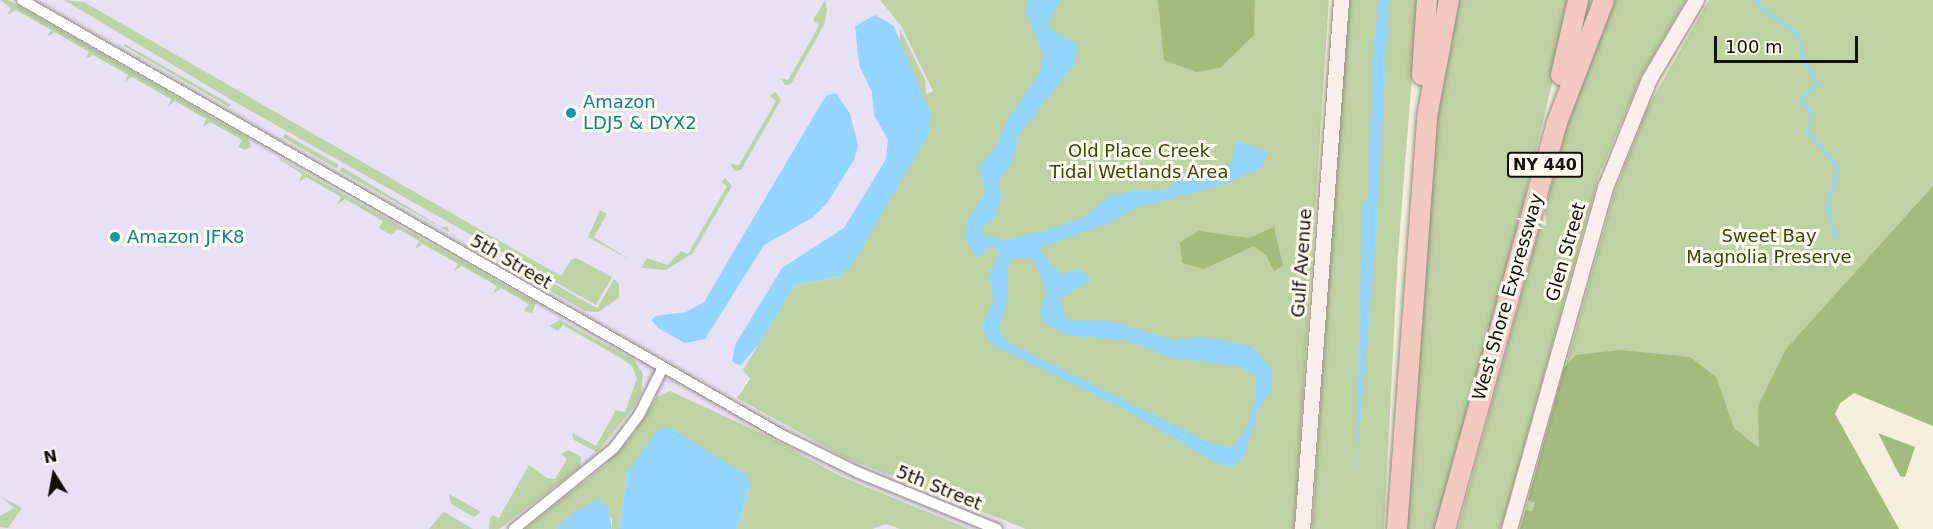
<!DOCTYPE html>
<style>
body{margin:0}
#map{position:relative;width:1933px;height:529px;overflow:hidden;background:#f3efdb;font-family:"DejaVu Sans",sans-serif}
div>[style]{position:absolute}
.industrial>*{inset:0;background:#e6e1f6}
.green>*{inset:0;background:#bfd2a3;transform-origin:0 0}
.forest>*{inset:0;background:#a3bc7e}
.water>*{inset:0;background:#94d5ff}
.stream>*{height:3px;margin:-1.5px;padding:0 1.5px;transform-origin:1.5px;border-radius:1.5px;background:#94d5ff}
.roads{filter:drop-shadow(0 0 2px #918c7b) drop-shadow(0 0 2px #918c7b)}
.street>*{height:10px;margin:-5px;padding:0 5px;transform-origin:5px;border-radius:5px;background:#fff}
.secondary>*{height:15px;margin:-7.5px;padding:0 7.5px;transform-origin:7.5px;border-radius:7.5px;background:#fbeeec}
.highway>*{height:20px;margin:-10px;padding:0 10px;transform-origin:10px;border-radius:10px;background:#f2c8bf}
.dots>*{width:16px;height:16px;translate:-50% -50%;box-sizing:border-box;border:3px solid #fffcf0;border-radius:50%}
span{translate:-50% -50%;white-space:nowrap;text-align:center;line-height:1.15;-webkit-text-stroke:6px #fffcf0;paint-order:stroke}
.shield-label span{padding:2px 4px;background:#fffcf0;border:2px solid;border-radius:4px;-webkit-text-stroke-width:0}
.shield-label{font-size:16px;color:#110f09;font-weight:700}
.culture-label{font-size:18px;color:#0d838f}
.left{translate:0 -50%;text-align:left}
.park-label{font-size:18px;color:#344a01}
.street-label{font-size:18px;color:#110f09}
.north{position:absolute;left:24px;top:445px;width:60px;height:60px;-webkit-text-stroke:4px #fffcf0;paint-order:stroke;rotate:349deg;font-size:16px;font-weight:700;line-height:24px;text-align:center;color:#110f09}
.north::after{content:'';display:block;margin:auto;width:21px;height:27px;background:#110f09;clip-path:polygon(50% 0,100% 100%,50% 72%,0 100%)}
.scale{position:absolute;left:1714px;top:36px;width:144px;height:27px;box-sizing:border-box;border:3px solid #110f09;border-top:0;padding-left:8px;font-size:18px;line-height:21px;white-space:nowrap;color:#110f09;-webkit-text-stroke:4px #fffcf0;paint-order:stroke}
</style>
<div id="map">
<div class="industrial">
<i style="clip-path:polygon(0 0,880px 0,901px 26px,937px 100px,797px 294px,739px 394px,1086px 529px,0 529px)"></i>
</div>
<div class="green">
<i style="clip-path:polygon(8px 0,248px 138px,251px 147px,245px 150px,238px 147px,242px 140px,210px 122px,203px 127px,206px 119px,175px 101px,168px 107px,171px 99px,132px 77px,125px 82px,128px 75px,93px 55px,85px 59px,89px 52px,55px 32px,47px 37px,51px 30px,16px 10px,7px 15px,11px 8px,0 0)"></i>
<i style="clip-path:polygon(64px 0,84px 2px,561px 276px,571px 260px,576px 258px,612px 277px,596px 305px,235px 102px)"></i>
<i style="clip-path:polygon(825px 0,827px 10px,824px 25px,791px 84px,785px 85px,780px 78px,788px 80px,814px 35px,819px 25px,813px 20px)"></i>
<i style="clip-path:polygon(880px 0,1329px 0,1294px 529px,1026px 529px,846px 458px,737px 398px,750px 379px,743px 370px,795px 285px,839px 277px,929px 133px,900px 40px,900px 29px,925px 80px,926px 94px,933px 91px,901px 26px)"></i>
<i style="clip-path:polygon(1348px 0,1418px 0,1398px 254px,1384px 529px,1312px 529px)"></i>
<i style="clip-path:polygon(1457px 0,1572px 0,1521px 213px,1435px 529px,1404px 529px,1432px 138px)"></i>
<i style="clip-path:polygon(1614px 0,1686px 0,1641px 76px,1599px 175px,1501px 529px,1458px 529px,1540px 226px,1546px 225px,1545px 211px,1566px 127px)"></i>
<i style="clip-path:polygon(1709px 0,1933px 0,1933px 426px,1854px 393px,1840px 403px,1835px 414px,1899px 529px,1520px 529px,1615px 191px,1649px 105px)"></i>
<i style="clip-path:polygon(125px 44px,230px 104px,229px 107px,124px 46px)"></i>
<i style="clip-path:polygon(775px 92px,781px 100px,741px 170px,735px 171px,730px 164px,739px 165px,776px 101px,770px 96px)"></i>
<i style="left:285px;top:134px;width:62px;height:4px;rotate:30deg"></i>
<i style="clip-path:polygon(275px 156px,536px 303px,532px 313px,524px 311px,529px 304px,501px 288px,493px 294px,497px 286px,462px 266px,454px 271px,458px 264px,423px 244px,415px 249px,419px 241px,402px 231px,398px 229px,391px 235px,379px 228px,383px 221px,345px 199px,337px 205px,341px 197px,306px 177px,299px 182px,302px 174px)"></i>
<i style="clip-path:polygon(342px 167px,441px 227px,448px 227px,449px 232px,340px 171px)"></i>
<i style="clip-path:polygon(725px 178px,732px 186px,693px 253px,666px 270px,641px 268px,647px 258px,667px 265px,681px 251px,688px 254px,727px 186px,721px 182px)"></i>
<i style="clip-path:polygon(600px 210px,607px 214px,594px 237px,630px 260px,588px 237px)"></i>
<i style="clip-path:polygon(614px 279px,619px 284px,619px 298px,598px 312px,585px 311px,547px 289px,551px 282px,597px 308px)"></i>
<i style="clip-path:polygon(560px 320px,634px 360px,643px 374px,641px 393px,634px 407px,597px 452px,574px 440px,572px 433px,596px 446px,616px 410px,625px 412px,637px 378px,632px 366px,622px 359px,563px 325px,558px 331px,549px 326px)"></i>
<i style="clip-path:polygon(670px 391px,767px 436px,840px 476px,969px 529px,900px 529px,886px 524px,872px 529px,737px 529px,750px 487px,628px 471px,619px 529px,612px 529px,612px 517px,572px 514px,556px 529px,524px 529px,602px 468px,630px 439px,657px 397px)"></i>
<i style="clip-path:polygon(569px 450px,581px 457px,580px 467px,499px 529px,489px 529px,490px 519px,492px 515px,499px 518px,529px 465px,547px 478px,555px 479px,567px 459px,561px 454px)"></i>
<i style="clip-path:polygon(449px 494px,481px 512px,474px 517px,451px 504px)"></i>
<i style="clip-path:polygon(0 496px,22px 508px,8px 528px,0 527px,0 516px,14px 508px)"></i>
<i style="clip-path:polygon(443px 512px,446px 513px,473px 529px,429px 529px)"></i>
</div>
<div class="forest">
<i style="clip-path:polygon(1158px 0,1255px 0,1254px 35px,1220px 68px,1196px 72px,1164px 60px)"></i>
<i style="clip-path:polygon(1933px 186px,1933px 426px,1854px 393px,1840px 403px,1835px 414px,1899px 529px,1520px 529px,1526px 510px,1532px 511px,1535px 503px,1528px 500px,1564px 368px,1576px 355px,1620px 350px,1690px 357px,1716px 377px,1734px 428px,1759px 448px,1758px 406px,1786px 349px)"></i>
<i style="clip-path:polygon(1274px 227px,1283px 266px,1274px 271px,1266px 255px,1254px 246px,1204px 269px,1182px 263px,1180px 242px,1199px 231px,1249px 238px)"></i>
<i style="clip-path:polygon(1878px 433px,1915px 447px,1905px 477px,1900px 476px)"></i>
</div>
<div class="water">
<i style="clip-path:polygon(evenodd,1028px 0,1061px 0,1048px 24px,1052px 31px,1077px 43px,1076px 62px,1019px 135px,1012px 163px,999px 180px,1001px 197px,996px 217px,980px 229px,985px 235px,1005px 240px,1054px 228px,1083px 218px,1108px 197px,1133px 191px,1167px 190px,1185px 174px,1207px 173px,1231px 164px,1237px 140px,1268px 153px,1261px 168px,1226px 184px,1136px 208px,1107px 224px,1038px 248px,1060px 274px,1082px 269px,1090px 281px,1059px 299px,1068px 320px,1111px 321px,1173px 340px,1205px 337px,1252px 346px,1271px 368px,1272px 389px,1258px 410px,1244px 456px,1235px 466px,1220px 465px,1131px 413px,989px 343px,982px 325px,993px 302px,989px 272px,1000px 253px,992px 245px,977px 258px,964px 237px,966px 223px,985px 192px,979px 165px,994px 150px,1009px 117px,1040px 73px,1043px 53px,1026px 14px,1028px 0,1014px 258px,1030px 258px,1036px 266px,1047px 291px,1039px 315px,1048px 325px,1067px 335px,1129px 341px,1168px 357px,1241px 367px,1255px 375px,1256px 398px,1244px 433px,1232px 447px,1214px 445px,1009px 343px,1001px 335px,1000px 324px,1007px 304px,1007px 267px,1014px 258px)"></i>
<i style="clip-path:polygon(1379px 0,1389px 0,1376px 239px,1356px 471px,1362px 208px,1369px 194px,1372px 61px)"></i>
<i style="clip-path:polygon(875px 15px,894px 26px,931px 115px,929px 133px,851px 267px,839px 277px,795px 285px,760px 343px,740px 366px,732px 361px,735px 345px,782px 268px,844px 228px,886px 159px,888px 140px,874px 115px,872px 92px,859px 65px,855px 26px)"></i>
<i style="clip-path:polygon(836px 93px,850px 114px,858px 145px,854px 160px,827px 203px,812px 218px,764px 245px,705px 339px,685px 343px,658px 328px,652px 320px,655px 316px,686px 312px,704px 302px,822px 102px,826px 96px)"></i>
<i style="clip-path:polygon(671px 428px,747px 475px,750px 487px,737px 529px,619px 529px,628px 471px,658px 429px)"></i>
<i style="clip-path:polygon(598px 499px,608px 506px,612px 529px,556px 529px,572px 514px)"></i>
</div>
<div class="stream">
<i style="left:1757px;top:0;width:7px;rotate:74deg"></i>
<i style="left:1759px;top:7px;width:46px;rotate:34.4deg"></i>
<i style="left:1797px;top:33px;width:25px;rotate:76deg"></i>
<i style="left:1803px;top:57px;width:30px;rotate:62deg"></i>
<i style="left:1817px;top:83px;width:23px;rotate:135deg"></i>
<i style="left:1801px;top:99px;width:17px;rotate:54deg"></i>
<i style="left:1811px;top:113px;width:19px;rotate:102deg"></i>
<i style="left:1807px;top:132px;width:46px;rotate:47.6deg"></i>
<i style="left:1838px;top:166px;width:43px;rotate:104.7deg"></i>
<i style="left:1827px;top:208px;width:31px;rotate:73deg"></i>
</div>
<div class="roads">
<div class="street">
<i style="left:22px;top:0;width:873px;rotate:29.79deg"></i>
<i style="left:780px;top:434px;width:86px;rotate:26.3deg"></i>
<i style="left:857px;top:472px;width:151px;rotate:22.2deg"></i>
<i style="left:514px;top:529px;width:129px;rotate:-39deg"></i>
<i style="left:614px;top:448px;width:41px;rotate:-52.9deg"></i>
<i style="left:639px;top:415px;width:51px;rotate:-63.4deg"></i>
</div>
<div class="secondary">
<i style="left:1302px;top:529px;width:530px;rotate:-85.78deg"></i>
<i style="left:1509px;top:529px;width:357px;rotate:-74.3deg"></i>
<i style="left:1606px;top:185px;width:114px;rotate:-67.9deg"></i>
<i style="left:1649px;top:79px;width:92px;rotate:-59.3deg"></i>
</div>
<div class="highway">
<i style="left:1422px;top:75px;width:75px;rotate:-86.2deg"></i>
<i style="left:1561px;top:75px;width:77px;rotate:-77.2deg"></i>
<i style="left:1397px;top:529px;width:413px;rotate:-85.8deg"></i>
<i style="left:1427px;top:117px;width:119px;rotate:-79.4deg"></i>
<i style="left:1445px;top:529px;width:419px;rotate:-74.6deg"></i>
<i style="left:1556px;top:125px;width:134px;rotate:-69deg"></i>
</div>
</div>
<div class="dots">
<i style="left:571px;top:113px;background:#0f9aa8"></i>
<i style="left:115px;top:237px;background:#0f9aa8"></i>
</div>
<div class="shield-label">
<span style="left:1545px;top:165px">NY 440</span>
</div>
<div class="culture-label">
<span class="left" style="left:583px;top:113px">Amazon<br>LDJ5 &amp; DYX2</span>
<span class="left" style="left:127px;top:237px">Amazon JFK8</span>
</div>
<div class="park-label">
<span style="left:1139px;top:162px">Old Place Creek<br>Tidal Wetlands Area</span>
<span style="left:1769px;top:247px">Sweet Bay<br>Magnolia Preserve</span>
</div>
<div class="street-label">
<span style="left:1566px;top:252px;rotate:-74deg">Glen Street</span>
<span style="left:511px;top:262px;rotate:30deg">5th Street</span>
<span style="left:1302px;top:263px;rotate:-86deg">Gulf Avenue</span>
<span style="left:1508px;top:297px;rotate:-74deg">West Shore Expressway</span>
<span style="left:939px;top:488px;rotate:22deg">5th Street</span>
</div>
<div class="north">N</div>
<div class="scale">100 m</div>
</div>
